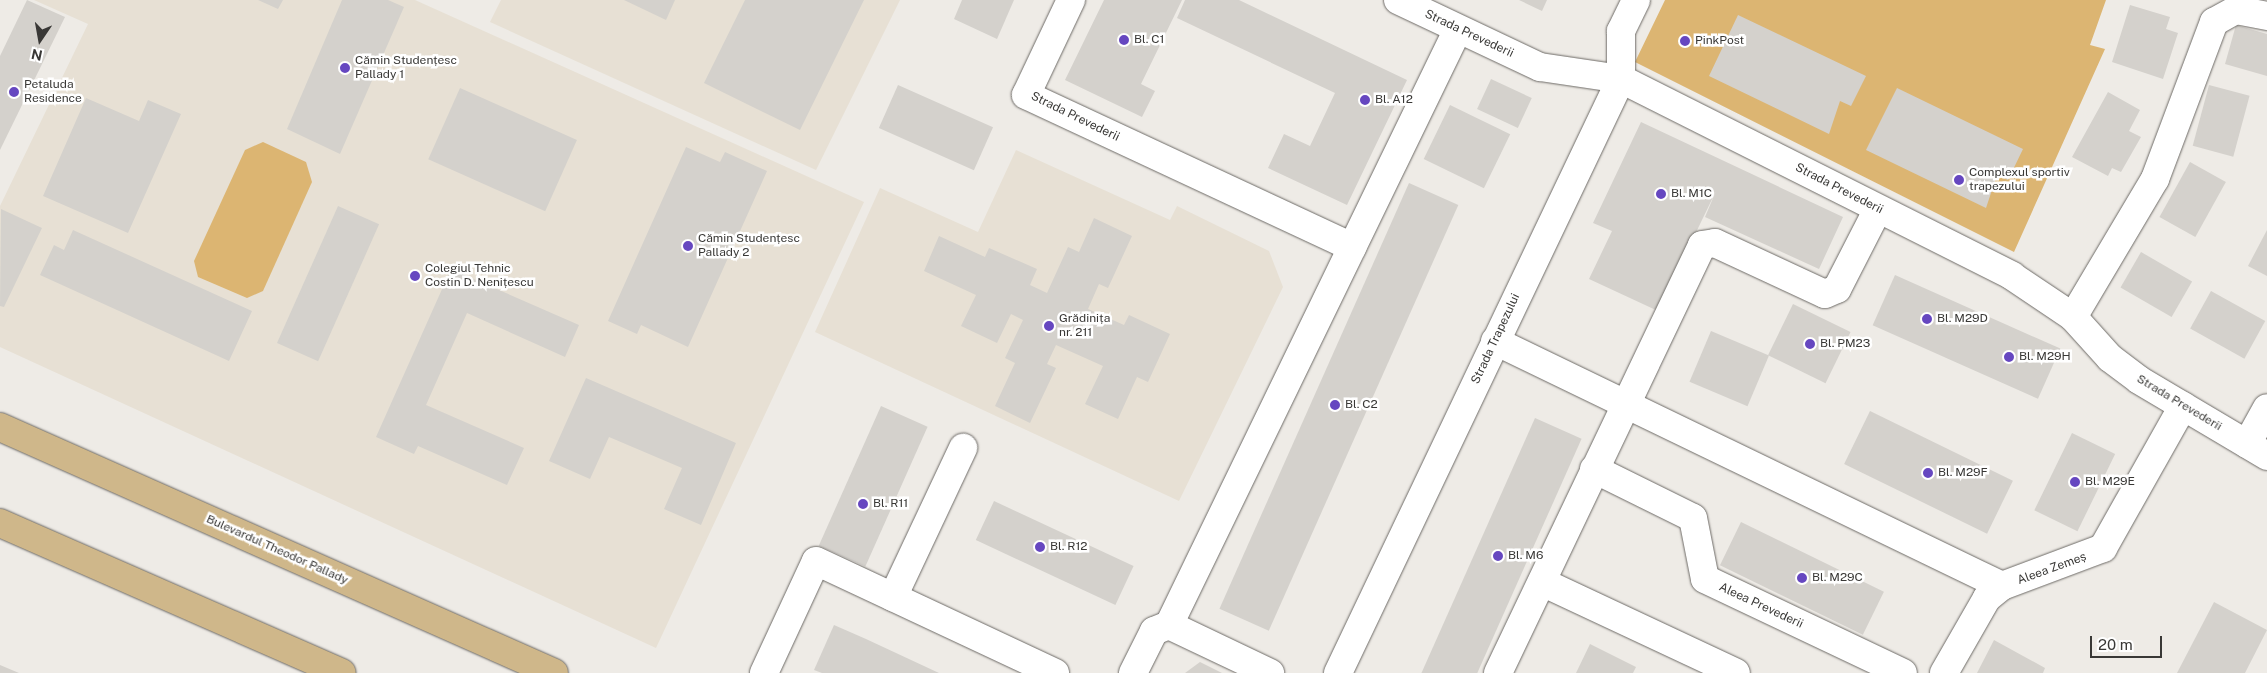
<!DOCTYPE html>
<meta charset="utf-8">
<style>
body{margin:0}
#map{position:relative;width:2267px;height:673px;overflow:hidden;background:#eeebe6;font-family:"Public Sans",sans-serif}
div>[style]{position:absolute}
.built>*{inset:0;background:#e7e0d4}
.green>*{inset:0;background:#dcb572}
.building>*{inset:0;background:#d4d1cc;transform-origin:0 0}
.roads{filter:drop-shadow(0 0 1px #6d6a66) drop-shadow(0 0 1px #6d6a66)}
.minor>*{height:28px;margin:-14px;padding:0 14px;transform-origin:14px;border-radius:14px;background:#fff}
.major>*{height:28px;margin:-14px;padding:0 14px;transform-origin:14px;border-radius:14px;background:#cfb78a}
.dots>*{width:14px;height:14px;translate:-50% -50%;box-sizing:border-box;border:2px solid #fff;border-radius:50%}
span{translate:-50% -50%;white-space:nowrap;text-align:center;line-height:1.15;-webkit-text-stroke:5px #fff;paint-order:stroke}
.street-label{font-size:12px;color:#393836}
.poi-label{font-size:12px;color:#393836}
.left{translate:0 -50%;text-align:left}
.north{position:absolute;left:15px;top:15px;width:50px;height:50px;-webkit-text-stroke:4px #fff;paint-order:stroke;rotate:192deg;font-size:14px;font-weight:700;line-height:20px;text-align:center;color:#393836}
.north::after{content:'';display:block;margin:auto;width:18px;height:22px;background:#393836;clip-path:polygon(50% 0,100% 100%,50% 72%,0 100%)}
.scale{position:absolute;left:2090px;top:636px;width:72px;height:22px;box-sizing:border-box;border:2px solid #393836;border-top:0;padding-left:6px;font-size:15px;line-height:18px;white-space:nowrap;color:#393836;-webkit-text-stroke:4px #fff;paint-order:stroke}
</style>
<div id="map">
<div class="built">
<i style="clip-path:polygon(34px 0,415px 0,864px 202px,656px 648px,0 347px,0 206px,88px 24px)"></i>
<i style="clip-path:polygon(501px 0,900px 0,816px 170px,490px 22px)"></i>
<i style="clip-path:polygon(1016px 150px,1170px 220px,1177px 206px,1269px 251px,1283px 287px,1179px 501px,815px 332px,880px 188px,978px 232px)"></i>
</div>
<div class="green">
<i style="clip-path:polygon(1665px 0,2106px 0,2090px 45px,2105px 49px,2014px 252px,1635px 62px)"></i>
<i style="clip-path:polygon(263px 142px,306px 162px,312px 182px,263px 291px,247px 298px,198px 277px,194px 261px,245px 150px)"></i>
</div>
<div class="building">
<i style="clip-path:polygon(27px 0,65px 17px,0 150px,0 56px)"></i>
<i style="clip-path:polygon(258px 0,283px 0,278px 9px)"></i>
<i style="clip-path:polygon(342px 0,388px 0,404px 7px,340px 154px,287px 129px)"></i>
<i style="clip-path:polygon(624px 0,675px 0,666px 20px)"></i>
<i style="clip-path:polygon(745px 0,864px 0,800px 130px,704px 83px)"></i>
<i style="clip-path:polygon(962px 0,1014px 0,997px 39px,954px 19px)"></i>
<i style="clip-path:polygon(1104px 0,1182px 0,1141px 84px,1155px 91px,1142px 117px,1065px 80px)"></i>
<i style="clip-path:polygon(1185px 0,1239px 0,1407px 80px,1347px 205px,1268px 168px,1284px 134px,1310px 146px,1335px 93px,1177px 18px)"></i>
<i style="clip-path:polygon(1519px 0,1547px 0,1542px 11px)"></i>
<i style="clip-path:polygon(2130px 5px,2170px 17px,2166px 29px,2178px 33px,2163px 79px,2112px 62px)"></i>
<i style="clip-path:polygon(1738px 15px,1866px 76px,1851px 106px,1840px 101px,1829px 134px,1709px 76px)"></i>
<i style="clip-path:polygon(2236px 25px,2267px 34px,2267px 76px,2225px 64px)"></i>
<i style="left:1491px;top:79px;width:45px;height:33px;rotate:25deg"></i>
<i style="left:898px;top:85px;width:104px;height:47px;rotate:24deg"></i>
<i style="left:2209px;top:85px;width:42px;height:63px;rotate:15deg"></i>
<i style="left:460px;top:88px;width:128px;height:78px;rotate:24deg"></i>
<i style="clip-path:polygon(1897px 88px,2023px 149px,2008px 180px,1997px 175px,1986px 208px,1866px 150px)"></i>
<i style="clip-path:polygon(2108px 92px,2140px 110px,2129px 131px,2141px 137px,2121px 172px,2112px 168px,2108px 176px,2072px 157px)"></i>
<i style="clip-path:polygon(86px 98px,139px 121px,148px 100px,181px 114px,128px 233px,43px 196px)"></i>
<i style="left:1450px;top:105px;width:67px;height:60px;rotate:26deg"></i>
<i style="clip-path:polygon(1641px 122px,1843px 217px,1819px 269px,1705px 217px,1716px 191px,1658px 311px,1589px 279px,1612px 231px,1593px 223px)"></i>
<i style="clip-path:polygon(686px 147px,720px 162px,725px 152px,767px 171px,688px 347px,641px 325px,637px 334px,608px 321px)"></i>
<i style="left:2190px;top:162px;width:41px;height:63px;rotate:29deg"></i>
<i style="left:1409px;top:183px;width:54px;height:466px;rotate:24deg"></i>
<i style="left:338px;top:206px;width:45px;height:150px;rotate:24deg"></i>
<i style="clip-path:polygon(1px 209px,42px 228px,4px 307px,0 306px)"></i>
<i style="clip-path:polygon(1094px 218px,1132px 236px,1108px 288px,1099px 284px,1088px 309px,1124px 325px,1129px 315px,1170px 334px,1148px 382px,1137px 377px,1118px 419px,1085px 404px,1103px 366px,1056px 345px,1047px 364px,1056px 368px,1030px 423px,995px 406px,1015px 363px,1005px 358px,1023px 320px,1011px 314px,997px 343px,961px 326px,976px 295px,924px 271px,939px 236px,985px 257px,989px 248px,1037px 269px,1030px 285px,1047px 293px,1068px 247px,1079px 252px)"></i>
<i style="clip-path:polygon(73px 230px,252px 311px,229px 361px,40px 275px,54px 245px,64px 250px)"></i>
<i style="clip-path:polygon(2267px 230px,2267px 276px,2248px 266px)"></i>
<i style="left:2141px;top:252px;width:59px;height:41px;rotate:30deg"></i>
<i style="clip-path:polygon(451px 269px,579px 325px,565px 357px,467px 313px,426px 405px,524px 448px,507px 485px,418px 446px,414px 454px,376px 437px)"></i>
<i style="left:1895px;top:275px;width:181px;height:55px;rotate:24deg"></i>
<i style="left:2211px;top:291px;width:62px;height:43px;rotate:29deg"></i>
<i style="left:1793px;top:304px;width:64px;height:57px;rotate:26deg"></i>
<i style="left:1711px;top:331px;width:63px;height:55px;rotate:23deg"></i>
<i style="clip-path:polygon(586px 378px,736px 443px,701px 525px,664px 509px,682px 468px,609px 437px,590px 479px,549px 461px)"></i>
<i style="left:881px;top:406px;width:51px;height:153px;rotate:24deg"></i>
<i style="left:1870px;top:411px;width:159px;height:59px;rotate:26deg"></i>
<i style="left:1535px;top:418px;width:51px;height:283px;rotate:24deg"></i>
<i style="left:2072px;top:433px;width:48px;height:86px;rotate:26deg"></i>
<i style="left:994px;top:501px;width:154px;height:43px;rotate:25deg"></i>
<i style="left:1741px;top:522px;width:159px;height:48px;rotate:26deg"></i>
<i style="clip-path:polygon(2214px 602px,2267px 630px,2245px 673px,2177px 673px)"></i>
<i style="clip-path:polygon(834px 625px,866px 639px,939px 673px,822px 673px,814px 670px)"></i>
<i style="clip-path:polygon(1994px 640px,2045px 668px,2043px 673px,1977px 673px)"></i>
<i style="clip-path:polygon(1590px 644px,1636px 667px,1633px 673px,1576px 673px)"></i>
<i style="clip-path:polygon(1200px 662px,1222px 673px,1185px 673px)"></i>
<i style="clip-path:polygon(0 665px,19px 673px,0 673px)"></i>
</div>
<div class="roads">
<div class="minor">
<i style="left:1071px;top:0;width:105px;rotate:115.3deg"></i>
<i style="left:1026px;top:95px;width:360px;rotate:25deg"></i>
<i style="left:1398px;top:0;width:157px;rotate:25.3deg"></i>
<i style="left:1540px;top:67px;width:82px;rotate:8.4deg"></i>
<i style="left:1621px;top:79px;width:438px;rotate:26.7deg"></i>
<i style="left:2012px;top:276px;width:73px;rotate:33.9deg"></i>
<i style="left:2073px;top:317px;width:55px;rotate:47.9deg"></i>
<i style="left:2110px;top:358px;width:36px;rotate:37deg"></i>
<i style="left:2139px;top:380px;width:149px;rotate:30.7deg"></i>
<i style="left:2073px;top:317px;width:161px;rotate:-59.3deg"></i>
<i style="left:2155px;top:179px;width:168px;rotate:-69.4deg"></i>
<i style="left:2214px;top:22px;width:25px;rotate:-29deg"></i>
<i style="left:2236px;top:10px;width:32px;rotate:11deg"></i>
<i style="left:1495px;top:341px;width:563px;rotate:25.79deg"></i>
<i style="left:2247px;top:444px;width:41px;rotate:-60.9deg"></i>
<i style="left:1594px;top:469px;width:110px;rotate:26.3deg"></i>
<i style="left:1693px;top:518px;width:62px;rotate:78.9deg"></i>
<i style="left:1705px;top:579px;width:219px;rotate:25.4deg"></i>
<i style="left:1542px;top:582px;width:214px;rotate:25.1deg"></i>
<i style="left:893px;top:597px;width:165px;rotate:-64.8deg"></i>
<i style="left:1169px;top:625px;width:662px;rotate:-64.13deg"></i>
<i style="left:764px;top:673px;width:123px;rotate:-65.1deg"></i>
<i style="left:816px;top:561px;width:264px;rotate:25.1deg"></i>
<i style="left:1133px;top:673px;width:47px;rotate:-63.4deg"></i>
<i style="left:1154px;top:631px;width:16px;rotate:-22deg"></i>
<i style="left:1169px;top:625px;width:112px;rotate:25.4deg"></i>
<i style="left:1338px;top:673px;width:658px;rotate:-64.53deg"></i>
<i style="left:1621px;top:79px;width:48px;rotate:-90deg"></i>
<i style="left:1621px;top:31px;width:34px;rotate:-64deg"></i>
<i style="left:1498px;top:673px;width:474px;rotate:-64.5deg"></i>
<i style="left:1702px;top:245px;width:13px;rotate:-9deg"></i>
<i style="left:1715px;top:243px;width:121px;rotate:24.9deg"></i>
<i style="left:1825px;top:294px;width:13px;rotate:-23deg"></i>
<i style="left:1837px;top:289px;width:90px;rotate:-62.9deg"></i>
<i style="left:1944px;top:673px;width:86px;rotate:-60.2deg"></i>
<i style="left:1987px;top:598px;width:19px;rotate:-39deg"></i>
<i style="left:2002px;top:586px;width:108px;rotate:-20.6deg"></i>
<i style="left:2103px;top:548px;width:163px;rotate:-60.6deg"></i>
</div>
<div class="major">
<i style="left:0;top:427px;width:606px;rotate:23.94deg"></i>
<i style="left:0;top:523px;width:373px;rotate:23.7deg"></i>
</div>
</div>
<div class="dots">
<i style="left:1124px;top:40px;background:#6647c0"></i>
<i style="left:1685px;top:41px;background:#6647c0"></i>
<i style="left:345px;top:68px;background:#6647c0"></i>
<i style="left:14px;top:92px;background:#6647c0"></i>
<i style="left:1365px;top:100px;background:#6647c0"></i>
<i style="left:1959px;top:180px;background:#6647c0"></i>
<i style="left:1661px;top:194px;background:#6647c0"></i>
<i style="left:688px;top:246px;background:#6647c0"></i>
<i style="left:415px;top:276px;background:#6647c0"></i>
<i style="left:1927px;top:319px;background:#6647c0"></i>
<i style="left:1049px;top:326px;background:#6647c0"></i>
<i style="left:1810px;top:344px;background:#6647c0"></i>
<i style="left:2009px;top:357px;background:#6647c0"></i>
<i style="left:1335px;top:405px;background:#6647c0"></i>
<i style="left:1928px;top:473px;background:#6647c0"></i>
<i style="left:2075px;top:482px;background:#6647c0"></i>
<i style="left:863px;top:504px;background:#6647c0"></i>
<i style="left:1040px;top:547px;background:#6647c0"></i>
<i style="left:1498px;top:556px;background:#6647c0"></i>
<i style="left:1802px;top:578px;background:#6647c0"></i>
</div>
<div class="street-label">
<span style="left:1469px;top:34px;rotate:25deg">Strada Prevederii</span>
<span style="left:1075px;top:117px;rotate:26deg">Strada Prevederii</span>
<span style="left:1839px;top:189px;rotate:27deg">Strada Prevederii</span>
<span style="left:1496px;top:339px;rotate:-65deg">Strada Trapezului</span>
<span style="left:2179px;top:403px;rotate:31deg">Strada Prevederii</span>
<span style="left:277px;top:550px;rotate:24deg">Bulevardul Theodor Pallady</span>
<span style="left:2052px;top:569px;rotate:-20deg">Aleea Zemeș</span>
<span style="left:1761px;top:606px;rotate:25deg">Aleea Prevederii</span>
</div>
<div class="poi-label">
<span class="left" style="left:1134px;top:40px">Bl. C1</span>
<span class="left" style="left:1695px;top:41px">PinkPost</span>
<span class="left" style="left:355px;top:68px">Cămin Studențesc<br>Pallady 1</span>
<span class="left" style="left:24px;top:92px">Petaluda<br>Residence</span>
<span class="left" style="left:1375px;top:100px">Bl. A12</span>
<span class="left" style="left:1969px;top:180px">Complexul sportiv<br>trapezului</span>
<span class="left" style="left:1671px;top:194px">Bl. M1C</span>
<span class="left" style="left:698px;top:246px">Cămin Studențesc<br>Pallady 2</span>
<span class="left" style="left:425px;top:276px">Colegiul Tehnic<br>Costin D. Nenițescu</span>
<span class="left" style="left:1059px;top:326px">Grădinița<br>nr. 211</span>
<span class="left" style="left:1937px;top:319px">Bl. M29D</span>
<span class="left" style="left:1820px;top:344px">Bl. PM23</span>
<span class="left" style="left:2019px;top:357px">Bl. M29H</span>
<span class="left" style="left:1345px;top:405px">Bl. C2</span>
<span class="left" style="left:1938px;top:473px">Bl. M29F</span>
<span class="left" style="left:2085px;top:482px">Bl. M29E</span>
<span class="left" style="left:873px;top:504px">Bl. R11</span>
<span class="left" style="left:1050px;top:547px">Bl. R12</span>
<span class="left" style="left:1508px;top:556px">Bl. M6</span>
<span class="left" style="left:1812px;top:578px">Bl. M29C</span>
</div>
<div class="north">N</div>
<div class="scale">20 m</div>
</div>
